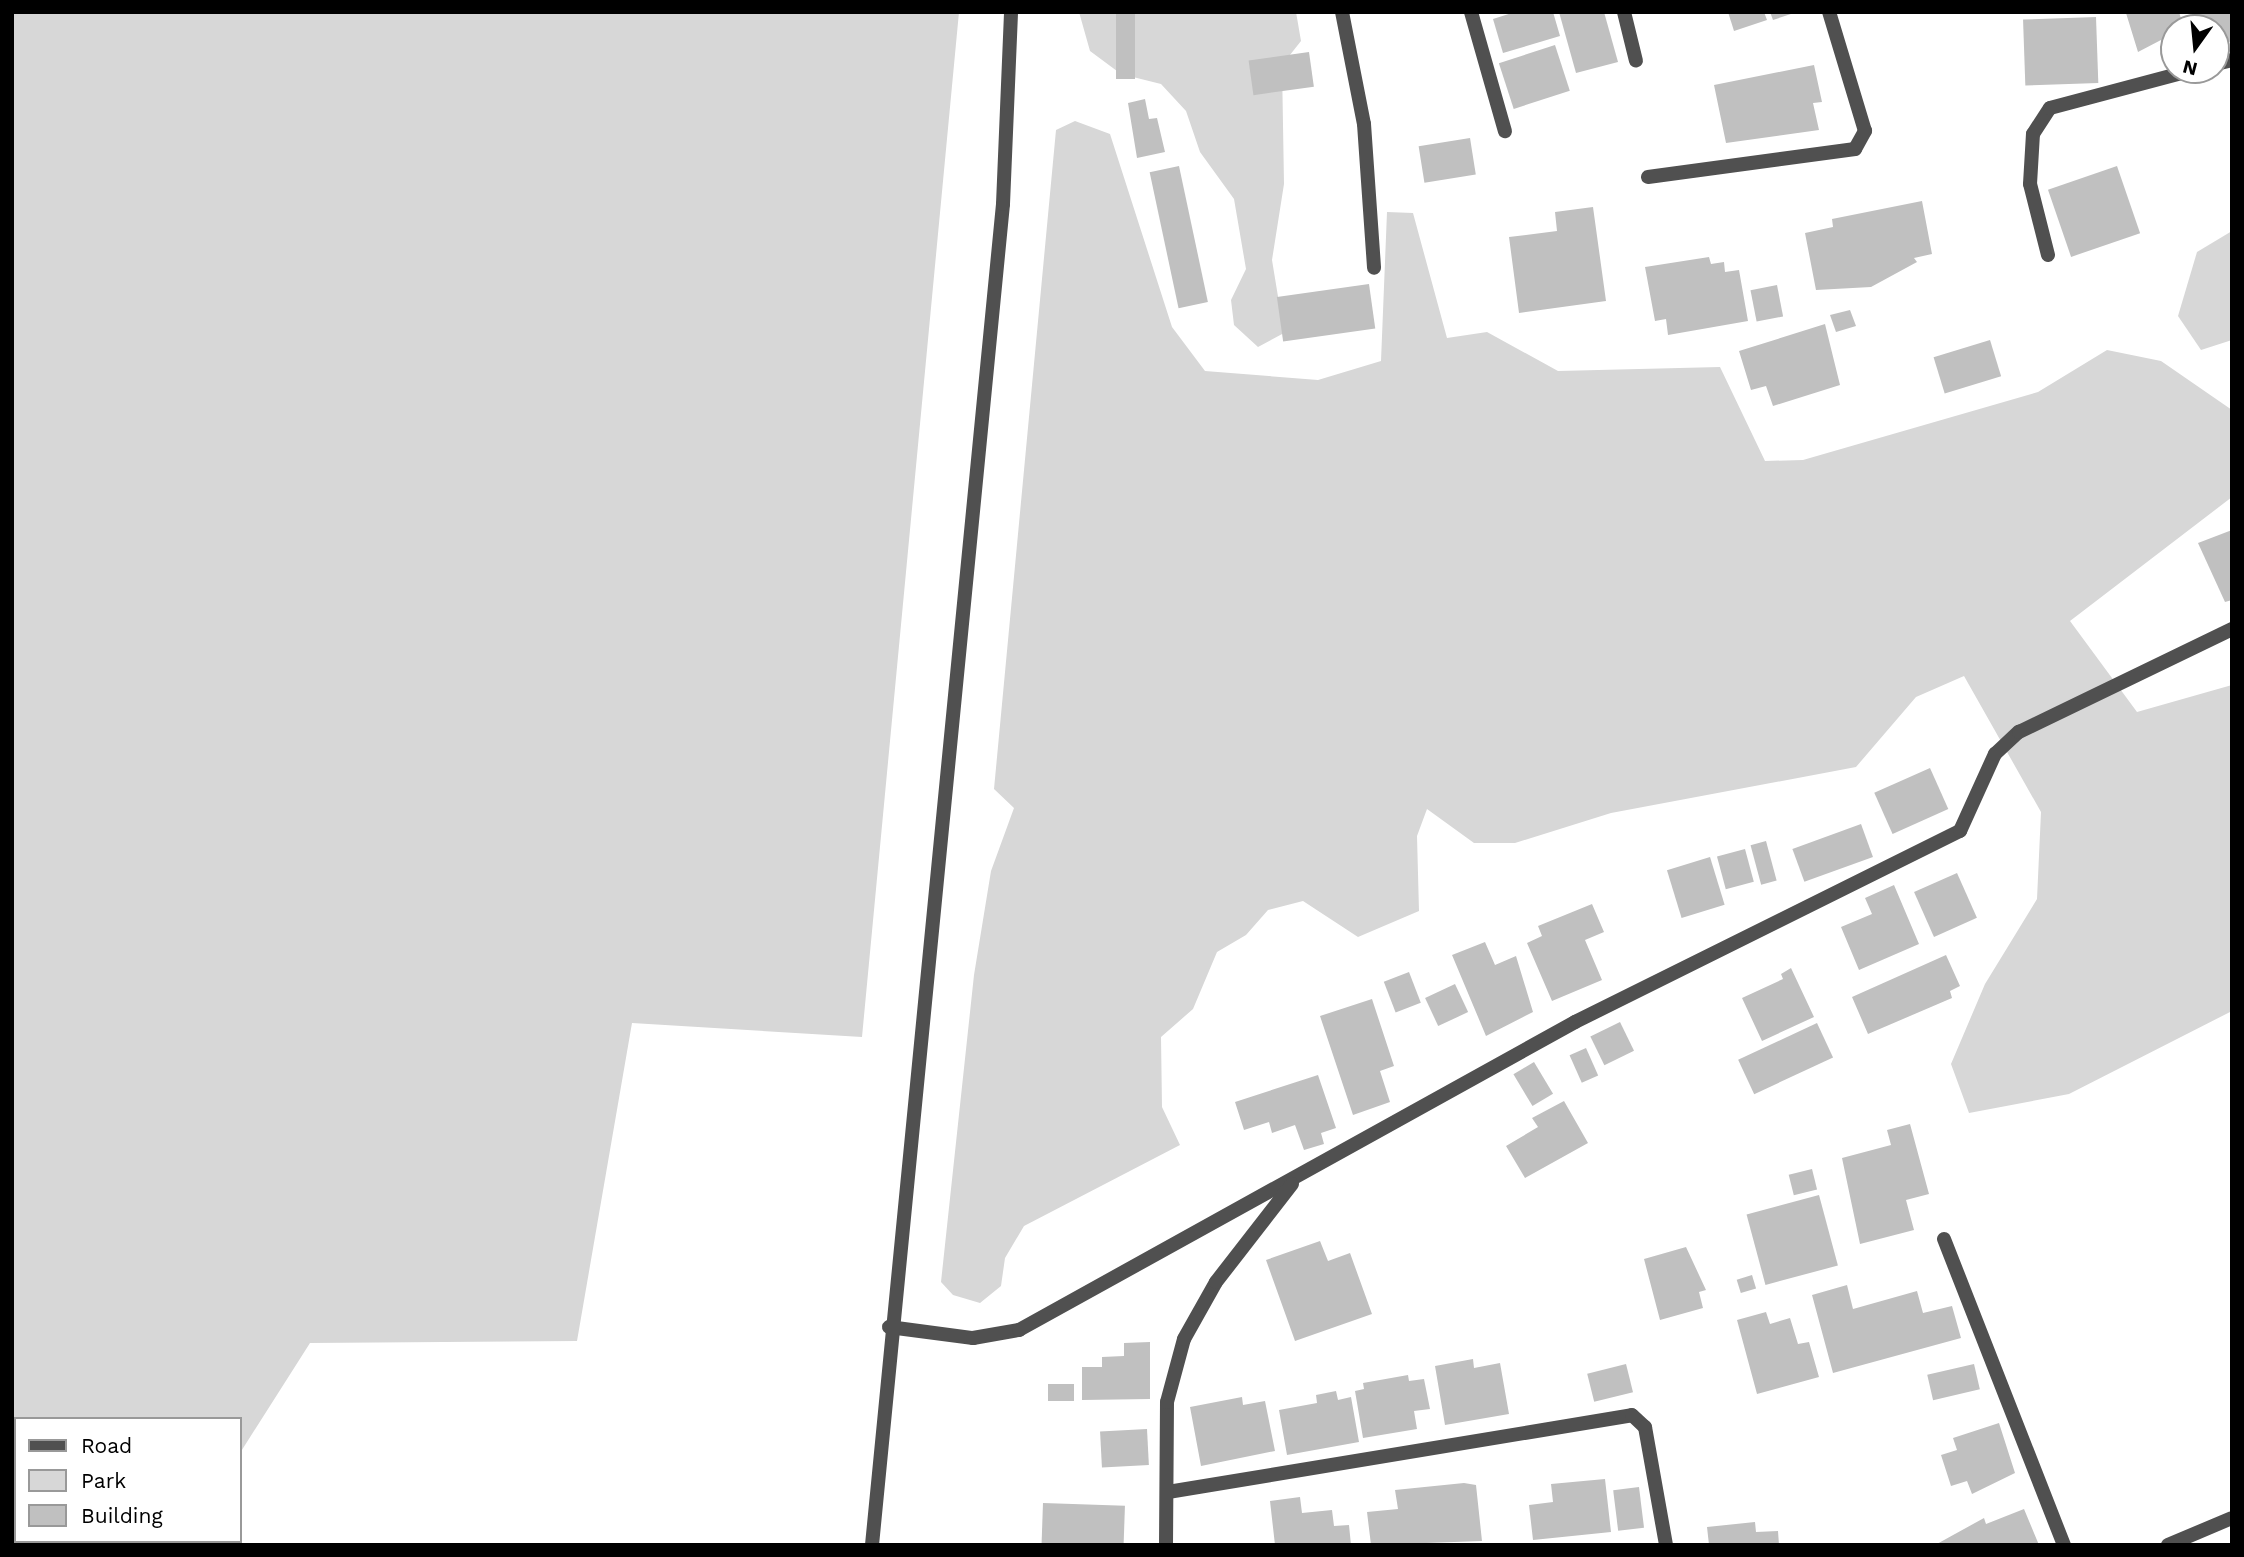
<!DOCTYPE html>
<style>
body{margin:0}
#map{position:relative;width:2244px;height:1557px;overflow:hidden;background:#fff;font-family:"Work Sans",sans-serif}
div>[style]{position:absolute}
.green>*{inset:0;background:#d7d7d7}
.building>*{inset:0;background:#c0c0c0;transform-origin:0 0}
.street>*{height:14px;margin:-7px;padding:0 7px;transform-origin:7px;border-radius:7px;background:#505050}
span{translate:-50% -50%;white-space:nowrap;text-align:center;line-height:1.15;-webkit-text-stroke:7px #fff;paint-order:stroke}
.frame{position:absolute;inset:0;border:14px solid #000;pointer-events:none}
.legend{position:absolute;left:14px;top:1417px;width:228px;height:126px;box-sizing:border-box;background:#fff;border:2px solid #999;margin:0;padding:9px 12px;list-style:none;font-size:21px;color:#000}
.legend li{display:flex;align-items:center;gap:14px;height:35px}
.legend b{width:35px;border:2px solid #999}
.north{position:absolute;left:2160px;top:14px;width:70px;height:70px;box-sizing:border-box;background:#fff;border:2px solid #999;border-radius:50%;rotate:195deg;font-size:19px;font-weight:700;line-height:28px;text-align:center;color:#000}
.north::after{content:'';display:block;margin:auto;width:24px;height:32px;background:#000;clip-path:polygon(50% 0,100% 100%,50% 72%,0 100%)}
</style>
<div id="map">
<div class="green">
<i style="clip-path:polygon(12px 12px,959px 12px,862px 1037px,632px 1023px,577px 1341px,310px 1343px,240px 1453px,240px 1419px,16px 1419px,16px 1541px,181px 1545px,12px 1545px)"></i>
<i style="clip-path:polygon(1079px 12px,1296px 12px,1301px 41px,1282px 65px,1284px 184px,1272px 260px,1284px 333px,1258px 347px,1234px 325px,1231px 300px,1246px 269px,1234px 199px,1200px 152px,1186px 111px,1161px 84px,1121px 74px,1090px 51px)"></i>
<i style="clip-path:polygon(1075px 121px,1110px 134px,1172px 327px,1205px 371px,1318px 380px,1381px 361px,1387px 212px,1413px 213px,1447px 338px,1487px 332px,1558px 371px,1720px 367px,1765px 461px,1803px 460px,2038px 392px,2107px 350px,2161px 361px,2232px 410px,2232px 497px,2070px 621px,2137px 712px,2232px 685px,2232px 1011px,2069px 1094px,1969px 1113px,1951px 1064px,1985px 984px,2037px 899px,2041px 812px,1964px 676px,1916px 697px,1856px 767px,1611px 813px,1515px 843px,1474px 843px,1427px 809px,1417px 836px,1419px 911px,1358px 937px,1303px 901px,1268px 910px,1246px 935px,1217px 952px,1193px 1009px,1161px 1037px,1162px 1107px,1180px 1145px,1024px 1226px,1005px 1258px,1001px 1286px,980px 1303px,953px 1295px,941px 1282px,974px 975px,991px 871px,1014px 808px,994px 789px,1056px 130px)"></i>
<i style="clip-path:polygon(2232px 231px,2232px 340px,2201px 350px,2178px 316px,2197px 252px)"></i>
</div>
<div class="building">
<i style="left:1116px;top:12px;width:19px;height:67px"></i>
<i style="clip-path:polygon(1515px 12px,1553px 12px,1560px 36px,1503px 53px,1493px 19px)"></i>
<i style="clip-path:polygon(1559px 12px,1604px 12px,1618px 62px,1576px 73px)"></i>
<i style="clip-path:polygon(1728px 12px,1764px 12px,1767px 20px,1734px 31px)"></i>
<i style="clip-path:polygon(1770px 12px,1793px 12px,1794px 13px,1773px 20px)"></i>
<i style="clip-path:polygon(2118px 12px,2179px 12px,2184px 28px,2138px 52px,2126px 13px)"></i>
<i style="clip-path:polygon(2191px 12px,2232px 12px,2232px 41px,2216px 46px,2216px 28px,2197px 28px)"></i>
<i style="left:2096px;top:17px;width:66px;height:73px;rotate:88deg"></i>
<i style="left:1555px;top:45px;width:48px;height:59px;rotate:72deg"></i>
<i style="left:1309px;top:52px;width:35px;height:61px;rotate:82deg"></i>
<i style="clip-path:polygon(1814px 65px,1822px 102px,1813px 103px,1819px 130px,1726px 143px,1714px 85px)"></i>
<i style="clip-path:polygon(1145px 99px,1149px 119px,1157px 118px,1165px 152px,1137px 158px,1128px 103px)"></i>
<i style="left:1470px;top:138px;width:37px;height:52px;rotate:81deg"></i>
<i style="left:1179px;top:166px;width:139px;height:30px;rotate:78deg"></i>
<i style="left:2117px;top:166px;width:71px;height:73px;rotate:71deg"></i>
<i style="clip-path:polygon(1922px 201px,1932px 254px,1914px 258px,1917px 262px,1871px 287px,1816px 290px,1805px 233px,1833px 227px,1832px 219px)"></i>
<i style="clip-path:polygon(1593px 207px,1606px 301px,1519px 313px,1509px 237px,1557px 231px,1555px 212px)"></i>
<i style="clip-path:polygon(1709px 257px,1711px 264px,1724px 262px,1725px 272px,1739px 270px,1748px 321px,1668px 335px,1666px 319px,1655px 321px,1645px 267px)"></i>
<i style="left:1369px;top:284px;width:45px;height:93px;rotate:82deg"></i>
<i style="left:1777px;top:285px;width:32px;height:27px;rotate:79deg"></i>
<i style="clip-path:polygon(1850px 310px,1856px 326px,1836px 332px,1830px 315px)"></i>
<i style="clip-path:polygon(1825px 324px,1840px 385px,1773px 406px,1766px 386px,1751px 390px,1739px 351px)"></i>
<i style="left:1990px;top:340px;width:38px;height:59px;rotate:73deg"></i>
<i style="clip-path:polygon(2232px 530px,2232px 600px,2225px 602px,2198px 543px)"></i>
<i style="left:1930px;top:768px;width:45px;height:61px;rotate:66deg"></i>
<i style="left:1861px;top:824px;width:35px;height:73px;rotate:70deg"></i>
<i style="left:1766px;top:841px;width:41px;height:16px;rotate:75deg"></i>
<i style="left:1745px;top:849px;width:34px;height:29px;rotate:75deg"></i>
<i style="left:1710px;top:857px;width:50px;height:45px;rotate:73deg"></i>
<i style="left:1957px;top:873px;width:49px;height:47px;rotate:66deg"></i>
<i style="clip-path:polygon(1894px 885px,1919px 944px,1859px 970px,1841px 927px,1872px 914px,1865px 898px)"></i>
<i style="clip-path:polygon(1592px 904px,1604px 932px,1585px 940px,1602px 980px,1552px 1001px,1527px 943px,1542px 936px,1538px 926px)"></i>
<i style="clip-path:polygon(1485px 942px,1495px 965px,1516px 956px,1533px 1012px,1486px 1036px,1452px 955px)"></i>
<i style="clip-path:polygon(1946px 955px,1960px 986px,1950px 991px,1952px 998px,1868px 1034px,1852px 997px)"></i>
<i style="clip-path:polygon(1791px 968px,1814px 1017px,1762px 1041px,1742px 998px,1783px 979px,1781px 974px)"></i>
<i style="left:1409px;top:972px;width:33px;height:27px;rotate:69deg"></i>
<i style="left:1455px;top:984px;width:31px;height:33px;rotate:65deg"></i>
<i style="clip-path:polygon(1372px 999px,1394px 1066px,1380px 1071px,1390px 1102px,1353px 1115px,1320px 1016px)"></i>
<i style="left:1620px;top:1022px;width:32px;height:33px;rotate:64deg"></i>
<i style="left:1817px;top:1023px;width:38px;height:87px;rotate:65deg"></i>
<i style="left:1586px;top:1048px;width:30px;height:18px;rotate:66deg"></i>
<i style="left:1534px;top:1062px;width:37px;height:24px;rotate:59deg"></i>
<i style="clip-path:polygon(1318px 1075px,1336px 1128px,1321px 1133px,1324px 1144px,1304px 1150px,1295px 1125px,1272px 1133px,1269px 1122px,1244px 1130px,1235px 1102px)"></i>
<i style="clip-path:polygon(1564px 1101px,1588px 1143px,1525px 1178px,1506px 1146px,1538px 1127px,1532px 1118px)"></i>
<i style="clip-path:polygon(1910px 1124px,1929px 1194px,1906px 1200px,1914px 1230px,1860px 1244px,1842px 1158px,1891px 1145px,1887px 1130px)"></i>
<i style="left:1812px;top:1169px;width:21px;height:24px;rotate:76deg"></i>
<i style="left:1819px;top:1195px;width:73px;height:75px;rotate:75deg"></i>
<i style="clip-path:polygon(1320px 1241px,1328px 1261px,1350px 1253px,1372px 1314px,1295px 1341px,1266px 1260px)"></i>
<i style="clip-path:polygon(1686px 1247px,1706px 1290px,1699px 1292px,1703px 1308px,1660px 1320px,1644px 1259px)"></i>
<i style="left:1752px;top:1275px;width:14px;height:16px;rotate:73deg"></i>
<i style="clip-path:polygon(1847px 1285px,1853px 1309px,1917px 1291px,1923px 1313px,1952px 1306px,1961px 1338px,1833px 1373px,1812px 1295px)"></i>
<i style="clip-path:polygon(1766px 1312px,1770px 1324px,1790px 1318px,1798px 1344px,1809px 1342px,1819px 1377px,1757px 1394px,1737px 1320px)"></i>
<i style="clip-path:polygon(1150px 1342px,1150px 1399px,1082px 1400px,1082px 1367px,1102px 1367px,1102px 1357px,1124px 1356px,1124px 1343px)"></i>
<i style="clip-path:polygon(1473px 1359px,1474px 1368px,1500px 1363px,1509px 1414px,1445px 1425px,1435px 1366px)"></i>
<i style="left:1626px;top:1364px;width:29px;height:40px;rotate:76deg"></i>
<i style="left:1974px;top:1364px;width:26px;height:48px;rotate:77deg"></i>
<i style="clip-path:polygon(1408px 1375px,1409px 1381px,1424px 1379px,1430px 1409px,1414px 1411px,1417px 1429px,1363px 1438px,1355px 1391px,1364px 1389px,1363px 1383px)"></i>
<i style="left:1074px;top:1384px;width:17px;height:26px;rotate:90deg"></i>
<i style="clip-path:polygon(1336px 1391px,1338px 1400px,1351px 1397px,1359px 1442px,1287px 1455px,1279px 1410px,1317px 1403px,1316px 1395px)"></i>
<i style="clip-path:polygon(1242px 1397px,1243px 1405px,1265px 1401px,1275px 1451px,1201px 1466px,1190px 1407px)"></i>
<i style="clip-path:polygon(1999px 1423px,2015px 1473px,1972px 1494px,1967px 1481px,1951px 1486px,1941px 1455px,1957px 1450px,1953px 1438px)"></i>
<i style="left:1147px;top:1429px;width:36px;height:47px;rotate:87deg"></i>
<i style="clip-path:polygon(1605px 1479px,1611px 1532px,1533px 1540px,1529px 1505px,1553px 1502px,1551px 1484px)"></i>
<i style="clip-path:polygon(1464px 1483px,1476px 1485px,1482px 1541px,1371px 1545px,1367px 1512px,1398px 1509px,1395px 1490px)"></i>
<i style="left:1639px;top:1487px;width:41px;height:26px;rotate:83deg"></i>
<i style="clip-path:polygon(1300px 1497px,1302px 1513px,1332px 1510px,1334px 1526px,1349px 1525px,1351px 1545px,1275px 1545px,1270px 1501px)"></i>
<i style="left:1043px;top:1503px;width:82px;height:42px;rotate:2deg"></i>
<i style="clip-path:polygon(2024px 1509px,2039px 1545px,1935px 1545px,1984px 1518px,1986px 1524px)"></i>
<i style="clip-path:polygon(1755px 1522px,1756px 1532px,1778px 1531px,1779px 1545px,1709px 1545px,1707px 1527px)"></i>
</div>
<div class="street">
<i style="left:1342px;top:12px;width:114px;rotate:78.9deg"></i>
<i style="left:1364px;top:124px;width:144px;rotate:86deg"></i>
<i style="left:1471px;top:12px;width:124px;rotate:74.1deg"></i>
<i style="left:1624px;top:12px;width:50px;rotate:76.2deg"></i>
<i style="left:2216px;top:64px;width:16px;rotate:-14deg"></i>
<i style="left:1648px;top:177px;width:209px;rotate:-7.7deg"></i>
<i style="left:1855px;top:149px;width:21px;rotate:-61deg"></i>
<i style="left:1865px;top:131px;width:124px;rotate:-106.8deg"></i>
<i style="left:2048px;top:255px;width:73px;rotate:-104.2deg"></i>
<i style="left:2030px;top:184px;width:50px;rotate:-86.6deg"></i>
<i style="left:2033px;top:134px;width:31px;rotate:-57deg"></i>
<i style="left:2050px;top:108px;width:148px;rotate:-14.9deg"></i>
<i style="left:1944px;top:1239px;width:329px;rotate:68.6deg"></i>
<i style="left:889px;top:1327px;width:85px;rotate:7.5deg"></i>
<i style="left:973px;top:1338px;width:47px;rotate:-9.9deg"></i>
<i style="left:1019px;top:1330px;width:636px;rotate:-28.98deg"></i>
<i style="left:1575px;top:1022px;width:430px;rotate:-26.4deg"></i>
<i style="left:1960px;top:831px;width:85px;rotate:-65.6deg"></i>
<i style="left:1995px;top:754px;width:33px;rotate:-43deg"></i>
<i style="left:2019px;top:732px;width:237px;rotate:-25.8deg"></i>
<i style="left:1168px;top:1492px;width:470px;rotate:-9.4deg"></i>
<i style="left:1632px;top:1415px;width:18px;rotate:43deg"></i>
<i style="left:1645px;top:1427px;width:120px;rotate:79.9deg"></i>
<i style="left:872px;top:1545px;width:1347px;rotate:-84.42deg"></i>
<i style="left:1003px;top:204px;width:192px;rotate:-87.6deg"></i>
<i style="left:1166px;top:1545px;width:143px;rotate:-89.6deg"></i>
<i style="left:1167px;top:1402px;width:65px;rotate:-74.9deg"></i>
<i style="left:1184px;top:1339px;width:65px;rotate:-60.7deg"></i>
<i style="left:1216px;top:1282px;width:124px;rotate:-52.2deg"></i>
<i style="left:2168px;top:1545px;width:69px;rotate:-22.9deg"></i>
</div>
<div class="frame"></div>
<ul class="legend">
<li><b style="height:9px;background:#505050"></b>Road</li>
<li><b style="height:19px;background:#d7d7d7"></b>Park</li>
<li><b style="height:19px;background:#c0c0c0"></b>Building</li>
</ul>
<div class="north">N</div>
</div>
